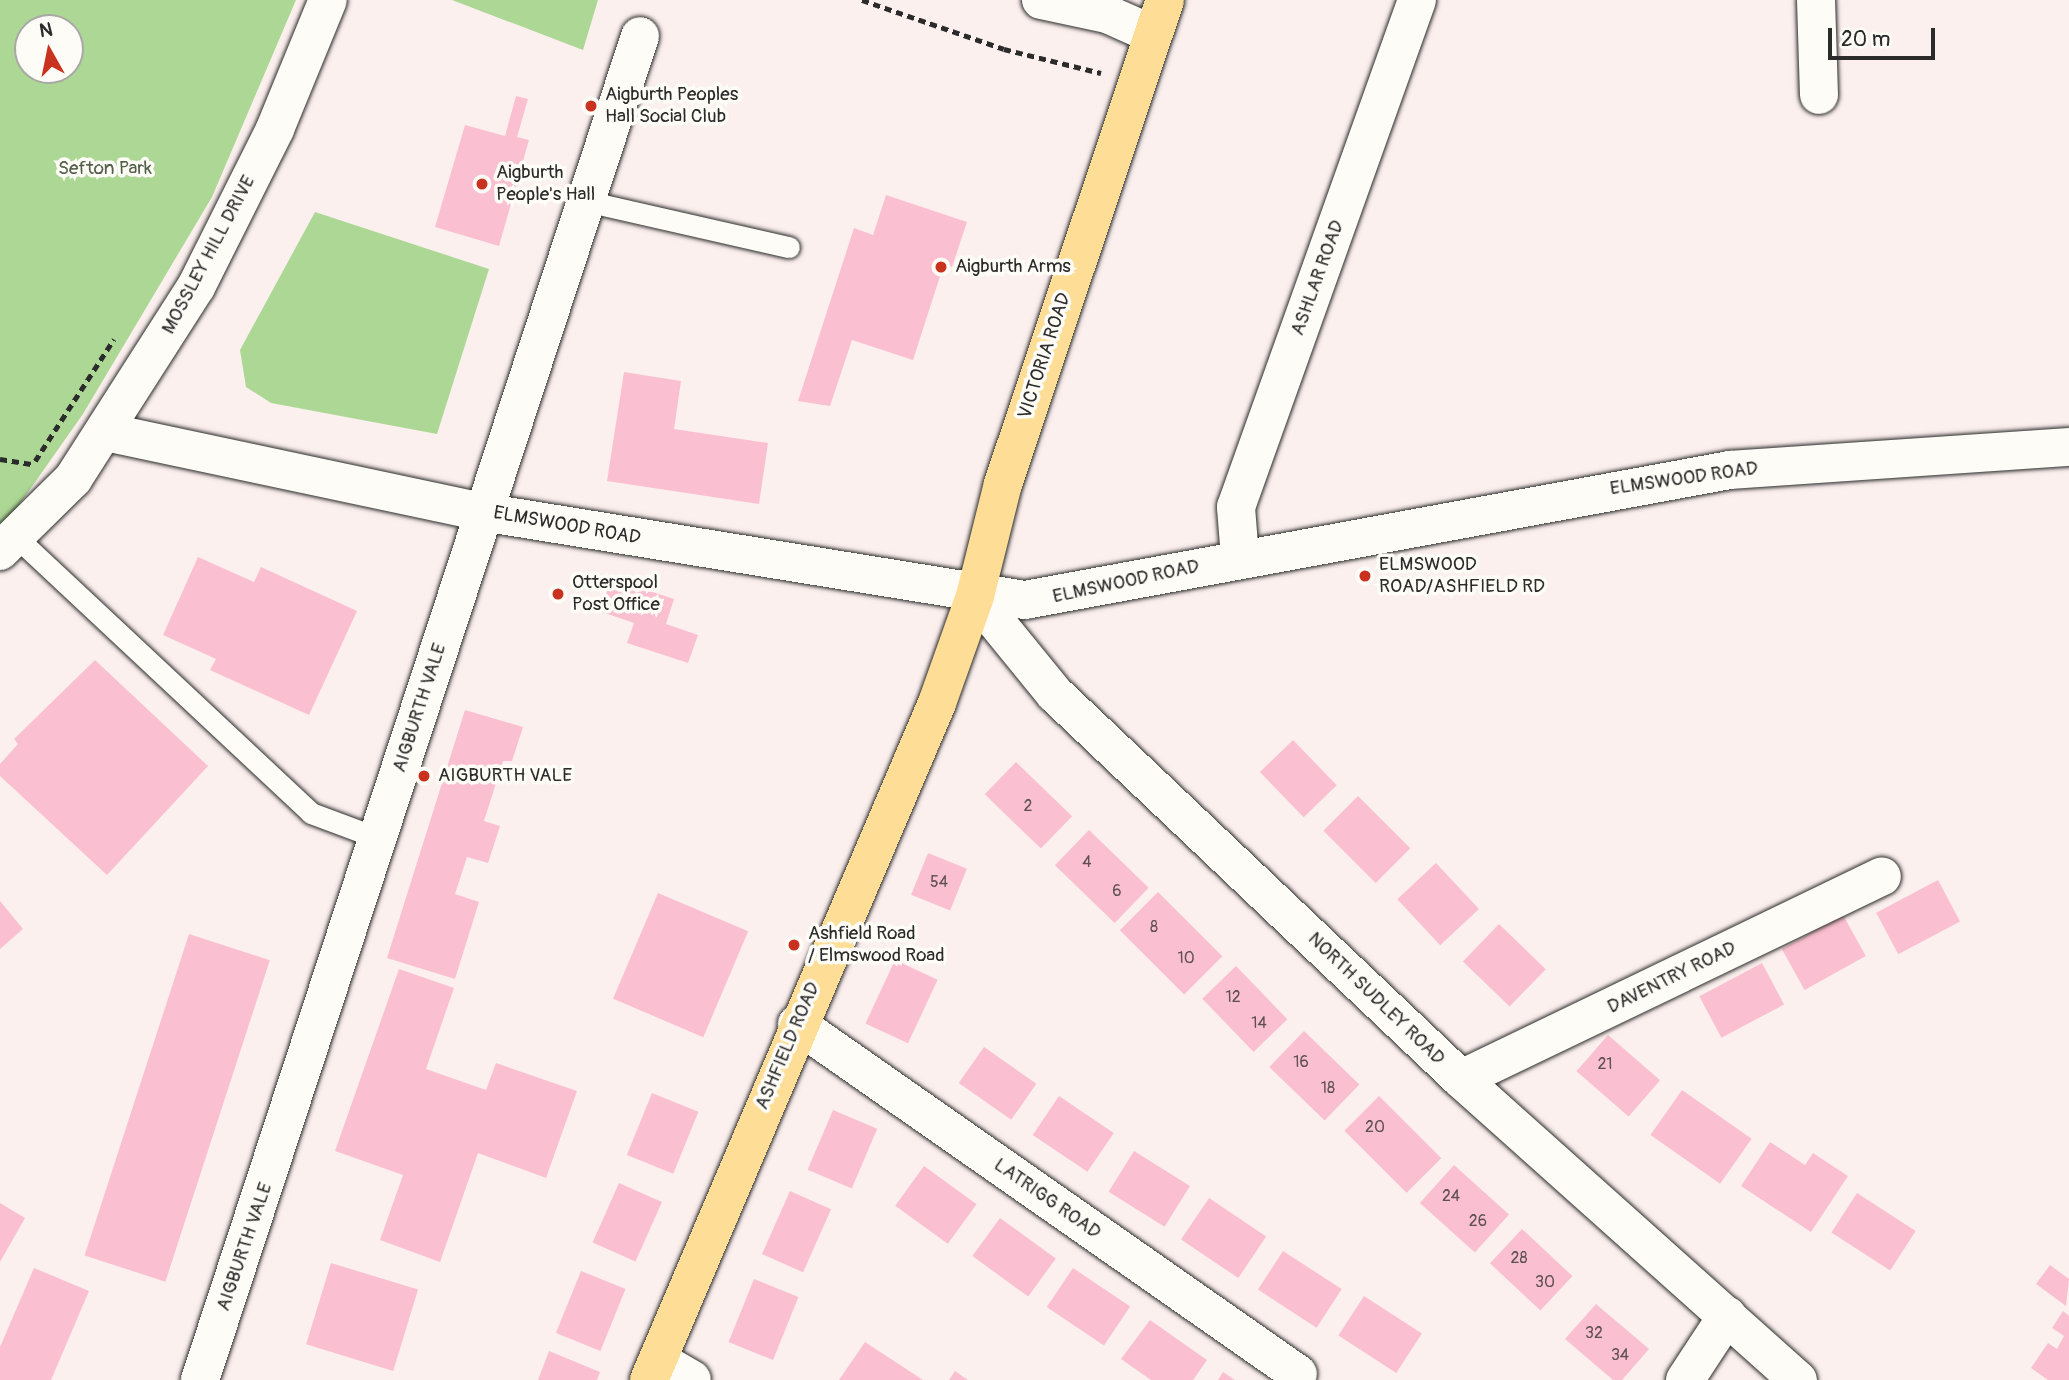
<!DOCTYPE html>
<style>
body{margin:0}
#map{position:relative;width:2069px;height:1380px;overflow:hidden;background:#fcf0ef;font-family:Pangolin,sans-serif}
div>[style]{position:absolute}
.green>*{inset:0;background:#add794}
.building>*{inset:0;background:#fac0d1;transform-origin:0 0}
.path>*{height:4.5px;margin-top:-2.25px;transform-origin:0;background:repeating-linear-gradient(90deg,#2b2b2b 0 7px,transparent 0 12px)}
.roads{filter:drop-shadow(0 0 2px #2b2b2b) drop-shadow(0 0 2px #2b2b2b)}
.lane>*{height:21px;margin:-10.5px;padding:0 10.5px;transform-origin:10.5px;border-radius:10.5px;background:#fdfcf7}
.street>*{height:38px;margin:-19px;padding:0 19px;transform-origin:19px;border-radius:19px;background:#fdfcf7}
.secondary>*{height:38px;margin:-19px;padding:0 19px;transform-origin:19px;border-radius:19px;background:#fdfcf7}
.primary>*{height:38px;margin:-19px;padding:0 19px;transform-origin:19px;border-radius:19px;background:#fedd96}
.dots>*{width:19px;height:19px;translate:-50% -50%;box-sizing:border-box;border:4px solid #fdfcf7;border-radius:50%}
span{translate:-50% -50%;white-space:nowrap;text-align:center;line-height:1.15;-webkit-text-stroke:7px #fdfcf7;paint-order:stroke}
.number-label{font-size:16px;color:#5f5054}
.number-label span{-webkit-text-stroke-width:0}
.poi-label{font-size:19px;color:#2b2b2b}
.left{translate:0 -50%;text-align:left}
.park-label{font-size:19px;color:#525f4a}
.street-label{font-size:19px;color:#2b2b2b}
.north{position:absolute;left:14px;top:14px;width:70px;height:70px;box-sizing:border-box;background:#fdfcf7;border:2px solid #a9a8a5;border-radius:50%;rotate:351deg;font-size:19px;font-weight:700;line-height:28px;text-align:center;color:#2b2b2b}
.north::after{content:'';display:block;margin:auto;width:24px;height:32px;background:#c8321e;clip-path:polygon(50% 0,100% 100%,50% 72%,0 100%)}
.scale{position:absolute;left:1828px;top:28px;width:107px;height:32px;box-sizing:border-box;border:4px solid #2b2b2b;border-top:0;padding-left:9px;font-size:21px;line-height:24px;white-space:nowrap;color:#2b2b2b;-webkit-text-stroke:5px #fdfcf7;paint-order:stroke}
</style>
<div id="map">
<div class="green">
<i style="clip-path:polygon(evenodd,0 0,296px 0,212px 197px,83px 414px,0 532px,0 0,28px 28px,70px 28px,70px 70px,28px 70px,28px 28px)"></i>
<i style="clip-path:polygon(452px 0,598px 0,583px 50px)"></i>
<i style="clip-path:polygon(315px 212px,489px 269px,437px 434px,271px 403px,246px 387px,240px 350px)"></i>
</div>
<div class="building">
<i style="clip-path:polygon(516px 96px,528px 99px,517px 137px,529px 140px,499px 246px,435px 227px,465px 125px,505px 136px)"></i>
<i style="clip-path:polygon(886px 195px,967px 222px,952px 267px,944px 264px,913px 360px,852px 340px,830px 406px,798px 401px,854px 228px,873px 235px)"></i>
<i style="clip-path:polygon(624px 372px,681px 381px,674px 429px,768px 443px,759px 504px,607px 481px)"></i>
<i style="clip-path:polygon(198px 557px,254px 582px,261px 567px,357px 611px,309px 715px,210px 670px,216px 659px,163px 635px)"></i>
<i style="clip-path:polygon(610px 578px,674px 599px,666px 624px,698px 635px,688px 663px,627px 643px,634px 623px,599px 611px)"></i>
<i style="clip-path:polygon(95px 660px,208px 766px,107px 875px,0 776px,0 764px,18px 744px,14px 739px)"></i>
<i style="clip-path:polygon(465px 710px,523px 727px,512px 761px,503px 761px,484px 821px,500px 826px,488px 863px,467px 857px,455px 894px,479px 902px,455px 979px,387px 958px)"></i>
<i style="left:1293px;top:740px;width:63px;height:46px;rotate:46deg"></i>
<i style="left:1016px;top:762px;width:78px;height:45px;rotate:44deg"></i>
<i style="left:1358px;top:796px;width:74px;height:49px;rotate:45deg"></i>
<i style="left:1089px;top:830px;width:83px;height:49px;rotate:44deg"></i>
<i style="left:928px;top:853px;width:42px;height:45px;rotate:22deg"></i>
<i style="left:1436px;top:863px;width:63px;height:53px;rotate:47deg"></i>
<i style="left:1938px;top:880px;width:47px;height:70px;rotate:62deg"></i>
<i style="left:1158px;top:892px;width:91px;height:54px;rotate:45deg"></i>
<i style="left:658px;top:893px;width:98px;height:115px;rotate:23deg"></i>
<i style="clip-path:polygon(0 901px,23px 929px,0 949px)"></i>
<i style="left:1843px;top:915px;width:47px;height:70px;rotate:61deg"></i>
<i style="left:1499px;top:924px;width:65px;height:52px;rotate:44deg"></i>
<i style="left:189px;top:934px;width:85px;height:338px;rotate:18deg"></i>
<i style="left:895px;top:960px;width:47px;height:70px;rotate:25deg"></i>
<i style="left:1762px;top:963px;width:47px;height:71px;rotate:62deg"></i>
<i style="left:1236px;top:966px;width:74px;height:47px;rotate:46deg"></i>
<i style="clip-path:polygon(399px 969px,454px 988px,426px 1069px,486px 1090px,496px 1063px,577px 1091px,546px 1178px,478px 1153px,440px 1262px,380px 1240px,403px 1175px,335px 1151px)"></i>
<i style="left:1304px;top:1031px;width:77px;height:50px;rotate:44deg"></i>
<i style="left:1608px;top:1035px;width:69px;height:48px;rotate:41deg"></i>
<i style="left:984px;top:1047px;width:64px;height:44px;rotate:35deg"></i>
<i style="left:1682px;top:1090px;width:85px;height:55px;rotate:35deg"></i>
<i style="left:652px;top:1093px;width:50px;height:67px;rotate:22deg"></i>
<i style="left:1059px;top:1096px;width:66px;height:47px;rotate:34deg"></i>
<i style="left:1379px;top:1096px;width:88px;height:49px;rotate:45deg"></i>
<i style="left:833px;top:1110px;width:48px;height:65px;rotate:23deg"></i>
<i style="clip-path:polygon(1770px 1142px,1805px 1165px,1813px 1153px,1848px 1176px,1811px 1232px,1741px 1186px)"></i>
<i style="left:1134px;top:1151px;width:66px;height:48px;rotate:32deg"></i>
<i style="left:1454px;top:1165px;width:74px;height:51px;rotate:42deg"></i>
<i style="left:924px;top:1166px;width:65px;height:49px;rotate:36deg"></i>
<i style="left:619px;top:1183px;width:47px;height:65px;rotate:24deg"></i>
<i style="left:790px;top:1191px;width:45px;height:69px;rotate:24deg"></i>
<i style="left:1857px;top:1193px;width:70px;height:47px;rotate:33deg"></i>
<i style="left:1209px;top:1198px;width:69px;height:50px;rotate:34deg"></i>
<i style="clip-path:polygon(0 1203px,25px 1218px,0 1262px)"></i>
<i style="left:1000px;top:1218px;width:69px;height:47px;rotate:36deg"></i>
<i style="left:1522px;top:1229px;width:69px;height:47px;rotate:43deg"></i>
<i style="left:1283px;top:1251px;width:70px;height:46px;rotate:33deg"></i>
<i style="left:331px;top:1263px;width:91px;height:85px;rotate:17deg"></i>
<i style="clip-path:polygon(2050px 1265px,2069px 1279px,2066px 1306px,2036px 1284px)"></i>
<i style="clip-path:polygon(34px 1268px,89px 1291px,51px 1380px,0 1380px,0 1347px)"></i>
<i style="left:1073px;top:1268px;width:69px;height:47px;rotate:34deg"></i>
<i style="left:581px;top:1271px;width:48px;height:67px;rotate:22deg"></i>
<i style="left:754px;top:1279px;width:48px;height:68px;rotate:22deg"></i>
<i style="left:1364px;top:1296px;width:69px;height:47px;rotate:33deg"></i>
<i style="clip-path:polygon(1596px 1304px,1649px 1349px,1622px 1380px,1613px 1380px,1565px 1339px)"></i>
<i style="clip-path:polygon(2063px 1311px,2069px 1316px,2069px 1380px,2048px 1380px,2031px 1368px,2048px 1343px,2057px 1349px,2064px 1336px,2052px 1328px)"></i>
<i style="clip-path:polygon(1150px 1320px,1207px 1360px,1193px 1380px,1151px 1380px,1121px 1359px)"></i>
<i style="clip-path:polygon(865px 1342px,923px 1380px,839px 1380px)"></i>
<i style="clip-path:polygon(549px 1351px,600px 1372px,597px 1380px,538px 1380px)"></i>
<i style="clip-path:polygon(955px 1371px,968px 1380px,949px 1380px)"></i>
<i style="clip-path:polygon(1223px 1372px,1235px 1380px,1218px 1380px)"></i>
</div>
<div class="path">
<i style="left:862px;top:0;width:150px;rotate:19deg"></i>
<i style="left:1004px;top:49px;width:100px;rotate:13.9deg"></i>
<i style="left:0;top:459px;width:33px;rotate:9deg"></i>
<i style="left:35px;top:461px;width:145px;rotate:-57.1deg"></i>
</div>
<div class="roads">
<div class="lane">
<i style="left:586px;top:201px;width:208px;rotate:12.8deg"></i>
<i style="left:13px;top:534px;width:408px;rotate:43.1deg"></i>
<i style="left:311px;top:813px;width:72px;rotate:20.5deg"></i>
</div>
<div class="street">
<i style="left:1041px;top:0;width:67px;rotate:12deg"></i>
<i style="left:1107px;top:14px;width:49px;rotate:24deg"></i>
<i style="left:1816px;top:0;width:95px;rotate:88.2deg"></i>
<i style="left:1240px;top:558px;width:51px;rotate:-94.5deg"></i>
<i style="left:1236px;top:507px;width:538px;rotate:-70.35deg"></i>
<i style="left:975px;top:596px;width:127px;rotate:50.8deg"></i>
<i style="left:1055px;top:694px;width:560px;rotate:43.48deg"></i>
<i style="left:1461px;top:1079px;width:452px;rotate:41.8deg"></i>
<i style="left:797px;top:1024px;width:611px;rotate:34.94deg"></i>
<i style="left:1461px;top:1079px;width:467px;rotate:-25.7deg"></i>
<i style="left:658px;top:1360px;width:39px;rotate:30deg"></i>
<i style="left:200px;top:1380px;width:1414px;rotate:-71.87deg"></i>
<i style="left:1685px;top:1380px;width:77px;rotate:-56.7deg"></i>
</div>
<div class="secondary">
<i style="left:106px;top:432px;width:384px;rotate:12deg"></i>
<i style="left:482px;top:512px;width:550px;rotate:9.21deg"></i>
<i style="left:1025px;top:600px;width:717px;rotate:-10.45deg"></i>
<i style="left:1730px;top:470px;width:340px;rotate:-3.9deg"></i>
<i style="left:0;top:551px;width:103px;rotate:-44.6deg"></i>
<i style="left:73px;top:479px;width:228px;rotate:-57.4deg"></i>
<i style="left:196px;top:287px;width:177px;rotate:-63.4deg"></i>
<i style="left:275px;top:129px;width:139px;rotate:-67.7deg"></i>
</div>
<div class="primary">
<i style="left:649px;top:1380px;width:736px;rotate:-66.95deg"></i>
<i style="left:937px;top:703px;width:114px;rotate:-70.4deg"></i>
<i style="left:975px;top:596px;width:115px;rotate:-76deg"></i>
<i style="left:1003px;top:484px;width:510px;rotate:-71.49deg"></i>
</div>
</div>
<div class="dots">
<i style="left:591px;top:106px;background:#c8321e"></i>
<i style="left:482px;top:184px;background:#c8321e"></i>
<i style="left:941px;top:267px;background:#c8321e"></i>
<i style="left:1365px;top:576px;background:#c8321e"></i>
<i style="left:558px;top:594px;background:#c8321e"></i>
<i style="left:424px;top:776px;background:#c8321e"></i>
<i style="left:794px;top:945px;background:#c8321e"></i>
</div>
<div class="number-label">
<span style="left:1028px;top:806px">2</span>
<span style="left:1087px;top:862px">4</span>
<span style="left:939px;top:882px">54</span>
<span style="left:1117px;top:891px">6</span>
<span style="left:1154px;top:927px">8</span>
<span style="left:1186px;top:958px">10</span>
<span style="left:1233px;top:997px">12</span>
<span style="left:1259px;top:1023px">14</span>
<span style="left:1301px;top:1062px">16</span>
<span style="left:1605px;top:1064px">21</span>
<span style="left:1328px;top:1088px">18</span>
<span style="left:1375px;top:1127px">20</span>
<span style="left:1451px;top:1196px">24</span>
<span style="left:1478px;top:1221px">26</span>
<span style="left:1519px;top:1258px">28</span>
<span style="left:1545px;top:1282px">30</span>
<span style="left:1594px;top:1333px">32</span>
<span style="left:1620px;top:1355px">34</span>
</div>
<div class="poi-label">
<span class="left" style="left:605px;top:106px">Aigburth Peoples<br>Hall Social Club</span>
<span class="left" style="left:496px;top:184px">Aigburth<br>People's Hall</span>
<span class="left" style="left:955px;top:267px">Aigburth Arms</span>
<span class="left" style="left:1379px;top:576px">ELMSWOOD<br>ROAD/ASHFIELD RD</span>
<span class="left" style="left:572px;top:594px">Otterspool<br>Post Office</span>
<span class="left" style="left:438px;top:776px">AIGBURTH VALE</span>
<span class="left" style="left:808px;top:945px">Ashfield Road<br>/ Elmswood Road</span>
</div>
<div class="park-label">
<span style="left:105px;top:169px">Sefton Park</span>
</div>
<div class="street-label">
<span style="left:209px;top:255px;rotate:-62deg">MOSSLEY HILL DRIVE</span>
<span style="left:1318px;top:278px;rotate:-70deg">ASHLAR ROAD</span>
<span style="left:1045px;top:356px;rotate:-72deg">VICTORIA ROAD</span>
<span style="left:1684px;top:479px;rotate:-8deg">ELMSWOOD ROAD</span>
<span style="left:567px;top:526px;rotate:10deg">ELMSWOOD ROAD</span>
<span style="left:1126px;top:582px;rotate:-12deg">ELMSWOOD ROAD</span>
<span style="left:420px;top:708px;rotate:-72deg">AIGBURTH VALE</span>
<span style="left:1672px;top:978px;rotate:-26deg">DAVENTRY ROAD</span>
<span style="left:1376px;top:999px;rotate:44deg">NORTH SUDLEY ROAD</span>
<span style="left:788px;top:1046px;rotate:-67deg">ASHFIELD ROAD</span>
<span style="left:1047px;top:1199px;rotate:35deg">LATRIGG ROAD</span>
<span style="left:245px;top:1247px;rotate:-71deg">AIGBURTH VALE</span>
</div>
<div class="north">N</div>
<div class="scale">20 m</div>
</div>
